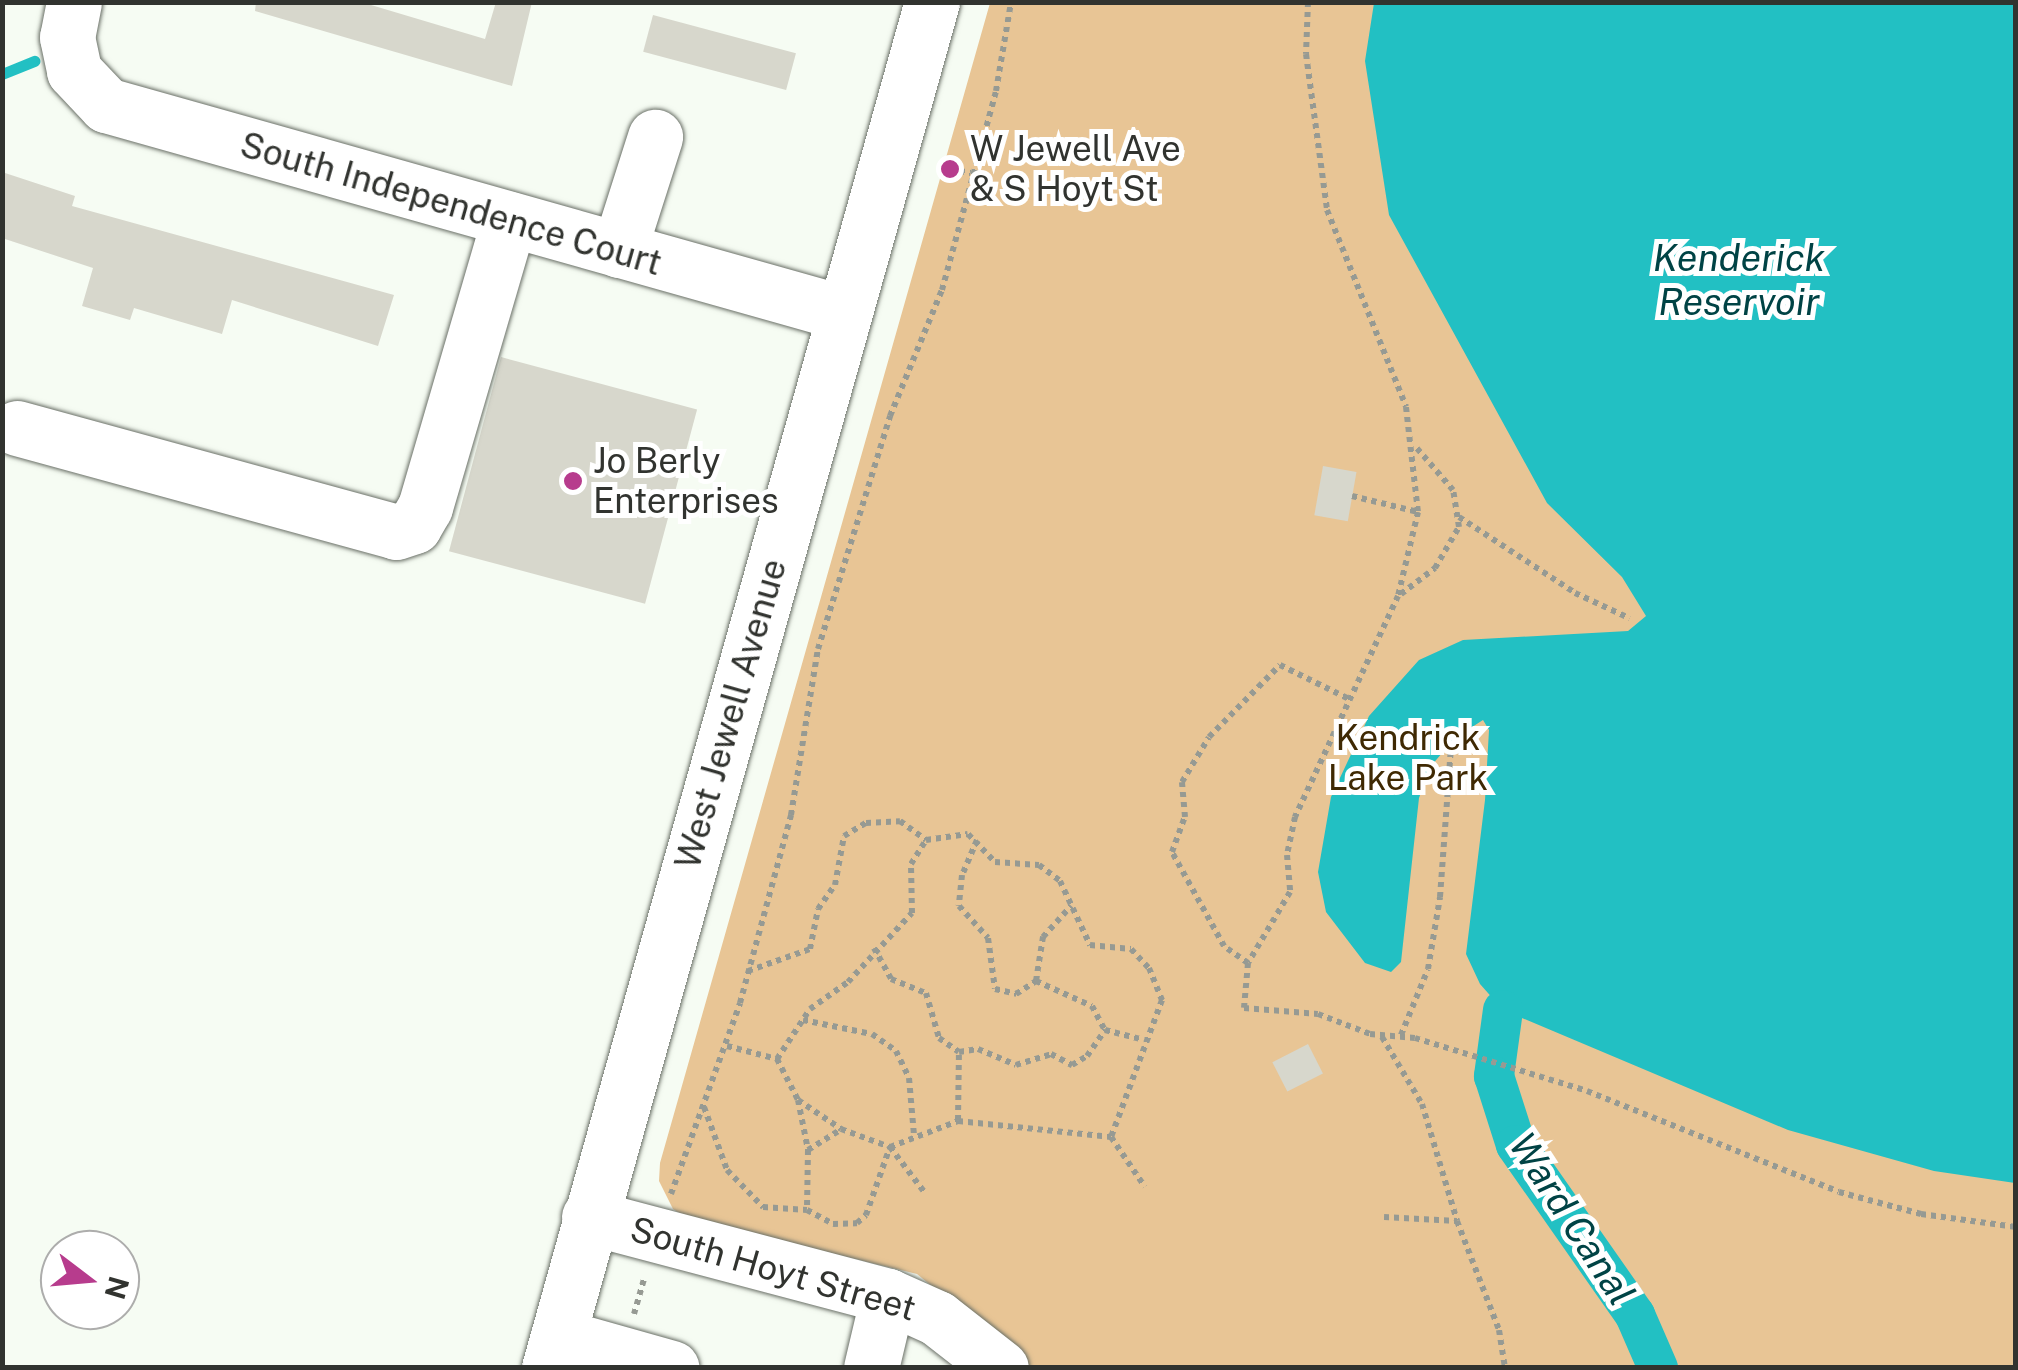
<!DOCTYPE html>
<style>
body{margin:0}
#map{position:relative;width:2018px;height:1370px;overflow:hidden;background:#f6fcf3;font-family:"Public Sans",sans-serif}
div>[style]{position:absolute}
.green>*{inset:0;background:#e8c595}
.water>*{inset:0;background:#22c0c3}
.stream>*{height:11px;margin:-5.5px;padding:0 5.5px;transform-origin:5.5px;border-radius:5.5px;background:#22c0c3}
.canal>*{height:40px;margin:-20px;padding:0 20px;transform-origin:20px;border-radius:20px;background:#22c0c3}
.building>*{inset:0;background:#d7d7cc;transform-origin:0 0}
.path>*{height:6px;margin-top:-3px;transform-origin:0;background:repeating-linear-gradient(90deg,#969a93 0 5px,transparent 0 10px)}
.roads{filter:drop-shadow(0 0 2px #6a7067) drop-shadow(0 0 2px #6a7067)}
.minor>*{height:55px;margin:-27.5px;padding:0 27.5px;transform-origin:27.5px;border-radius:27.5px;background:#fff}
.major>*{height:55px;margin:-27.5px;padding:0 27.5px;transform-origin:27.5px;border-radius:27.5px;background:#fff}
.dots>*{width:28px;height:28px;translate:-50% -50%;box-sizing:border-box;border:5px solid #fff;border-radius:50%}
span{translate:-50% -50%;white-space:nowrap;text-align:center;line-height:1.15;-webkit-text-stroke:10px #fff;paint-order:stroke}
.poi-label{font-size:35px;color:#31332f}
.left{translate:0 -50%;text-align:left}
.street-label{font-size:35px;color:#31332f}
.park-label{font-size:35px;color:#3f2903}
.water-label{font-size:38px;color:#004345;font-style:italic}
.frame{position:absolute;inset:0;border:5px solid #31332f;pointer-events:none}
.north{position:absolute;left:40px;top:1230px;width:100px;height:100px;box-sizing:border-box;background:#fff;border:2px solid #adadac;border-radius:50%;rotate:106deg;font-size:28px;font-weight:700;line-height:40px;text-align:center;color:#31332f}
.north::after{content:'';display:block;margin:auto;width:35px;height:45px;background:#b73c8d;clip-path:polygon(50% 0,100% 100%,50% 72%,0 100%)}
</style>
<div id="map">
<div class="green">
<i style="clip-path:polygon(990px 3px,2015px 3px,2015px 1367px,1031px 1367px,917px 1274px,687px 1218px,673px 1209px,659px 1181px,660px 1163px)"></i>
</div>
<div class="water">
<i style="clip-path:polygon(1374px 3px,2015px 3px,2015px 1183px,1934px 1171px,1788px 1130px,1503px 1010px,1480px 984px,1466px 954px,1485px 800px,1489px 730px,1483px 720px,1455px 738px,1431px 766px,1419px 798px,1401px 962px,1391px 972px,1365px 963px,1326px 912px,1318px 872px,1331px 797px,1369px 716px,1419px 660px,1463px 640px,1628px 631px,1646px 616px,1622px 577px,1547px 503px,1389px 215px,1365px 61px)"></i>
</div>
<div class="stream">
<i style="left:2px;top:74px;width:35px;rotate:-22deg"></i>
</div>
<div class="canal">
<i style="left:1503px;top:1010px;width:67px;rotate:97.8deg"></i>
<i style="left:1494px;top:1076px;width:72px;rotate:72.3deg"></i>
<i style="left:1516px;top:1145px;width:208px;rotate:55deg"></i>
<i style="left:1635px;top:1315px;width:58px;rotate:66.5deg"></i>
</div>
<div class="building">
<i style="clip-path:polygon(256px 2px,361px 2px,485px 39px,496px 2px,532px 2px,512px 86px,255px 11px)"></i>
<i style="left:653px;top:15px;width:148px;height:38px;rotate:15deg"></i>
<i style="clip-path:polygon(2px 172px,75px 196px,72px 206px,394px 295px,378px 346px,232px 300px,222px 334px,134px 308px,130px 320px,82px 306px,93px 268px,2px 238px)"></i>
<i style="left:501px;top:357px;width:203px;height:201px;rotate:15deg"></i>
<i style="left:1323px;top:466px;width:34px;height:50px;rotate:10deg"></i>
<i style="left:1308px;top:1044px;width:33px;height:40px;rotate:63deg"></i>
</div>
<div class="path">
<i style="left:1308px;top:2px;width:52px;rotate:92.2deg"></i>
<i style="left:1306px;top:54px;width:157px;rotate:82.3deg"></i>
<i style="left:1327px;top:210px;width:212px;rotate:68.1deg"></i>
<i style="left:1406px;top:407px;width:106px;rotate:83.5deg"></i>
<i style="left:1418px;top:512px;width:86px;rotate:103.4deg"></i>
<i style="left:1398px;top:596px;width:244px;rotate:115deg"></i>
<i style="left:1295px;top:817px;width:39px;rotate:102deg"></i>
<i style="left:1287px;top:855px;width:37px;rotate:85deg"></i>
<i style="left:1290px;top:892px;width:82px;rotate:120.6deg"></i>
<i style="left:1248px;top:963px;width:45px;rotate:95.1deg"></i>
<i style="left:1244px;top:1008px;width:74px;rotate:4.6deg"></i>
<i style="left:1318px;top:1014px;width:56px;rotate:21deg"></i>
<i style="left:1370px;top:1034px;width:45px;rotate:5.1deg"></i>
<i style="left:1415px;top:1038px;width:180px;rotate:17.1deg"></i>
<i style="left:1587px;top:1091px;width:271px;rotate:21.8deg"></i>
<i style="left:1839px;top:1192px;width:85px;rotate:15deg"></i>
<i style="left:1921px;top:1214px;width:96px;rotate:7.8deg"></i>
<i style="left:950px;top:169px;width:21px;rotate:11deg"></i>
<i style="left:1352px;top:496px;width:68px;rotate:13.6deg"></i>
<i style="left:1459px;top:517px;width:139px;rotate:33.2deg"></i>
<i style="left:1575px;top:593px;width:60px;rotate:24.8deg"></i>
<i style="left:1401px;top:594px;width:43px;rotate:-37.4deg"></i>
<i style="left:1435px;top:568px;width:48px;rotate:-59.7deg"></i>
<i style="left:1459px;top:527px;width:37px;rotate:-99deg"></i>
<i style="left:1453px;top:490px;width:58px;rotate:-130.8deg"></i>
<i style="left:977px;top:840px;width:38px;rotate:113deg"></i>
<i style="left:962px;top:875px;width:31px;rotate:96deg"></i>
<i style="left:959px;top:906px;width:43px;rotate:47.8deg"></i>
<i style="left:988px;top:938px;width:51px;rotate:82.2deg"></i>
<i style="left:995px;top:989px;width:22px;rotate:13deg"></i>
<i style="left:1016px;top:994px;width:24px;rotate:-33deg"></i>
<i style="left:1036px;top:981px;width:45px;rotate:-81deg"></i>
<i style="left:1043px;top:937px;width:42px;rotate:-47.9deg"></i>
<i style="left:874px;top:948px;width:35px;rotate:61deg"></i>
<i style="left:891px;top:979px;width:38px;rotate:22deg"></i>
<i style="left:926px;top:993px;width:47px;rotate:73.9deg"></i>
<i style="left:939px;top:1038px;width:24px;rotate:35deg"></i>
<i style="left:959px;top:1052px;width:19px;rotate:-9deg"></i>
<i style="left:978px;top:1049px;width:41px;rotate:22.8deg"></i>
<i style="left:1016px;top:1065px;width:37px;rotate:-17deg"></i>
<i style="left:1051px;top:1054px;width:24px;rotate:28deg"></i>
<i style="left:1072px;top:1065px;width:17px;rotate:-31deg"></i>
<i style="left:1087px;top:1056px;width:32px;rotate:-55deg"></i>
<i style="left:1248px;top:963px;width:29px;rotate:-145deg"></i>
<i style="left:1224px;top:946px;width:107px;rotate:-119deg"></i>
<i style="left:1172px;top:852px;width:37px;rotate:-70deg"></i>
<i style="left:1185px;top:817px;width:35px;rotate:-95deg"></i>
<i style="left:1182px;top:782px;width:52px;rotate:-59deg"></i>
<i style="left:1209px;top:737px;width:101px;rotate:-45.4deg"></i>
<i style="left:1280px;top:665px;width:77px;rotate:26.2deg"></i>
<i style="left:748px;top:971px;width:66px;rotate:-19.5deg"></i>
<i style="left:810px;top:949px;width:41px;rotate:-78.7deg"></i>
<i style="left:818px;top:909px;width:29px;rotate:-55deg"></i>
<i style="left:835px;top:885px;width:50px;rotate:-79.6deg"></i>
<i style="left:844px;top:836px;width:26px;rotate:-31deg"></i>
<i style="left:866px;top:823px;width:34px;rotate:-3deg"></i>
<i style="left:900px;top:821px;width:32px;rotate:36deg"></i>
<i style="left:926px;top:840px;width:42px;rotate:-8.1deg"></i>
<i style="left:968px;top:834px;width:39px;rotate:46deg"></i>
<i style="left:995px;top:862px;width:44px;rotate:3.9deg"></i>
<i style="left:1039px;top:865px;width:26px;rotate:37deg"></i>
<i style="left:1060px;top:881px;width:71px;rotate:64.9deg"></i>
<i style="left:1090px;top:945px;width:41px;rotate:5.6deg"></i>
<i style="left:1131px;top:949px;width:26px;rotate:47deg"></i>
<i style="left:1149px;top:968px;width:35px;rotate:68deg"></i>
<i style="left:1162px;top:1000px;width:146px;rotate:110.4deg"></i>
<i style="left:1036px;top:981px;width:61px;rotate:24.1deg"></i>
<i style="left:1092px;top:1006px;width:27px;rotate:62deg"></i>
<i style="left:1105px;top:1030px;width:40px;rotate:14.4deg"></i>
<i style="left:803px;top:1020px;width:70px;rotate:11.5deg"></i>
<i style="left:872px;top:1034px;width:29px;rotate:35deg"></i>
<i style="left:896px;top:1051px;width:30px;rotate:64deg"></i>
<i style="left:909px;top:1078px;width:57px;rotate:85deg"></i>
<i style="left:1401px;top:1035px;width:71px;rotate:-67.8deg"></i>
<i style="left:1428px;top:969px;width:73px;rotate:-80.5deg"></i>
<i style="left:1440px;top:897px;width:149px;rotate:-85.8deg"></i>
<i style="left:1382px;top:1037px;width:78px;rotate:59.2deg"></i>
<i style="left:1422px;top:1104px;width:122px;rotate:73.3deg"></i>
<i style="left:1457px;top:1221px;width:117px;rotate:68.9deg"></i>
<i style="left:1499px;top:1330px;width:38px;rotate:81deg"></i>
<i style="left:727px;top:1046px;width:52px;rotate:14.6deg"></i>
<i style="left:777px;top:1059px;width:60px;rotate:-56.6deg"></i>
<i style="left:810px;top:1009px;width:47px;rotate:-35.4deg"></i>
<i style="left:848px;top:982px;width:94px;rotate:-47.2deg"></i>
<i style="left:912px;top:913px;width:49px;rotate:-91.2deg"></i>
<i style="left:911px;top:864px;width:28px;rotate:-58deg"></i>
<i style="left:777px;top:1059px;width:46px;rotate:62.9deg"></i>
<i style="left:798px;top:1100px;width:52px;rotate:34deg"></i>
<i style="left:841px;top:1129px;width:52px;rotate:20.2deg"></i>
<i style="left:890px;top:1147px;width:58px;rotate:52.7deg"></i>
<i style="left:798px;top:1100px;width:51px;rotate:78.7deg"></i>
<i style="left:808px;top:1150px;width:60px;rotate:91deg"></i>
<i style="left:704px;top:1107px;width:67px;rotate:69.9deg"></i>
<i style="left:727px;top:1170px;width:52px;rotate:45.8deg"></i>
<i style="left:763px;top:1207px;width:44px;rotate:3.9deg"></i>
<i style="left:807px;top:1210px;width:30px;rotate:28deg"></i>
<i style="left:833px;top:1224px;width:24px;rotate:-2deg"></i>
<i style="left:857px;top:1223px;width:12px;rotate:-42deg"></i>
<i style="left:866px;top:1215px;width:72px;rotate:-70.6deg"></i>
<i style="left:890px;top:1147px;width:73px;rotate:-20.9deg"></i>
<i style="left:958px;top:1121px;width:154px;rotate:6deg"></i>
<i style="left:1111px;top:1137px;width:60px;rotate:55.8deg"></i>
<i style="left:958px;top:1120px;width:68px;rotate:-89.2deg"></i>
<i style="left:808px;top:1150px;width:38px;rotate:-32deg"></i>
<i style="left:671px;top:1194px;width:203px;rotate:-70.1deg"></i>
<i style="left:740px;top:1003px;width:195px;rotate:-74.8deg"></i>
<i style="left:791px;top:815px;width:168px;rotate:-80.8deg"></i>
<i style="left:818px;top:649px;width:244px;rotate:-72.8deg"></i>
<i style="left:890px;top:416px;width:136px;rotate:-67.6deg"></i>
<i style="left:942px;top:290px;width:206px;rotate:-74.8deg"></i>
<i style="left:996px;top:91px;width:90px;rotate:-80.4deg"></i>
<i style="left:1384px;top:1217px;width:73px;rotate:3.1deg"></i>
<i style="left:634px;top:1314px;width:37px;rotate:-74deg"></i>
</div>
<div class="roads">
<div class="minor">
<i style="left:74px;top:2px;width:36px;rotate:101deg"></i>
<i style="left:67px;top:37px;width:35px;rotate:78deg"></i>
<i style="left:74px;top:71px;width:47px;rotate:46.7deg"></i>
<i style="left:106px;top:105px;width:767px;rotate:15.74deg"></i>
<i style="left:619px;top:250px;width:119px;rotate:-72.3deg"></i>
<i style="left:17px;top:428px;width:393px;rotate:15.3deg"></i>
<i style="left:396px;top:532px;width:19px;rotate:-18deg"></i>
<i style="left:414px;top:526px;width:22px;rotate:-60deg"></i>
<i style="left:425px;top:507px;width:300px;rotate:-73.7deg"></i>
<i style="left:589px;top:1217px;width:309px;rotate:14.8deg"></i>
<i style="left:888px;top:1296px;width:54px;rotate:24.2deg"></i>
<i style="left:937px;top:1318px;width:81px;rotate:38deg"></i>
<i style="left:558px;top:1336px;width:118px;rotate:15.7deg"></i>
<i style="left:871px;top:1368px;width:74px;rotate:-76.7deg"></i>
</div>
<div class="major">
<i style="left:549px;top:1368px;width:1419px;rotate:-74.34deg"></i>
</div>
</div>
<div class="dots">
<i style="left:950px;top:169px;background:#b73c8d"></i>
<i style="left:573px;top:481px;background:#b73c8d"></i>
</div>
<div class="poi-label">
<span class="left" style="left:970px;top:169px">W Jewell Ave<br>&amp; S Hoyt St</span>
<span class="left" style="left:593px;top:481px">Jo Berly<br>Enterprises</span>
</div>
<div class="street-label">
<span style="left:451px;top:204px;rotate:16deg">South Independence Court</span>
<span style="left:731px;top:714px;rotate:-74deg">West Jewell Avenue</span>
<span style="left:773px;top:1269px;rotate:16deg">South Hoyt Street</span>
</div>
<div class="park-label">
<span style="left:1408px;top:758px">Kendrick<br>Lake Park</span>
</div>
<div class="water-label">
<span style="left:1739px;top:280px">Kenderick<br>Reservoir</span>
<span style="left:1572px;top:1219px;rotate:57deg">Ward Canal</span>
</div>
<div class="frame"></div>
<div class="north">N</div>
</div>
